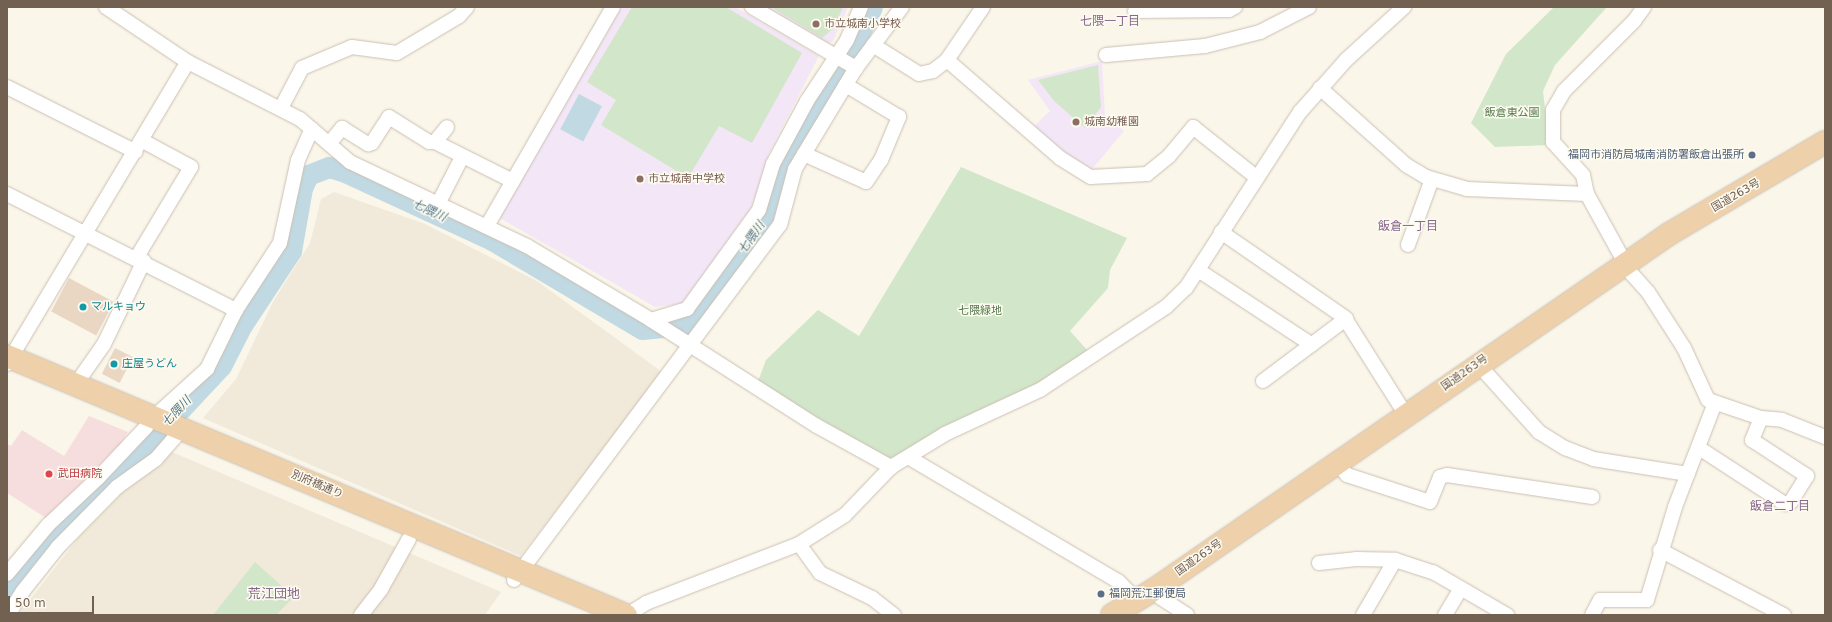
<!DOCTYPE html>
<meta charset="utf-8">
<style>
body{margin:0}
#map{position:relative;width:1832px;height:622px;overflow:hidden;background:#faf6ea;font-family:"DejaVu Sans","Noto Sans JP",sans-serif}
div>[style]{position:absolute}
.residential>*{inset:0;background:#f1e9d9}
.education>*{inset:0;background:#f3e7f7}
.medical>*{inset:0;background:#f7dede}
.green>*{inset:0;background:#d2e6ca}
.water>*{inset:0;background:#c1d9e2;transform-origin:0 0}
.river>*{height:21px;margin:-10.5px;padding:0 10.5px;transform-origin:10.5px;border-radius:10.5px;background:#c1d9e2}
.building>*{inset:0;background:#ead7c3;transform-origin:0 0}
.roads{filter:drop-shadow(0 0 1px #cbbfb1) drop-shadow(0 0 1px #cbbfb1)}
.minor>*{height:14px;margin:-7px;padding:0 7px;transform-origin:7px;border-radius:7px;background:#fff}
.trunk>*{height:22px;margin:-11px;padding:0 11px;transform-origin:11px;border-radius:11px;background:#eed1aa}
.dots>*{width:11px;height:11px;translate:-50% -50%;box-sizing:border-box;border:2px solid #fdfaf0;border-radius:50%}
span{translate:-50% -50%;white-space:nowrap;text-align:center;line-height:1.15;-webkit-text-stroke:3px #fdfaf0;paint-order:stroke}
.education-label{font-size:11px;color:#785e54}
.left{translate:0 -50%;text-align:left}
.park-label{font-size:11px;color:#557b4d}
.service-label{font-size:11px;color:#4e5e75}
.right{translate:-100% -50%;text-align:right}
.street-label{font-size:11px;color:#726050}
.culture-label{font-size:11px;color:#0d838f}
.health-label{font-size:11px;color:#be3a42}
.neighbourhood-label{font-size:12px;color:#86688d}
.water-label{font-size:12px;color:#507889;font-style:italic}
.quarter-label{font-size:13px;color:#86688d}
.frame{position:absolute;inset:0;border:8px solid #726050;pointer-events:none}
.scale{position:absolute;left:8px;top:596px;width:86px;height:18px;box-sizing:border-box;border:2px solid #726050;border-top:0;padding-left:5px;font-size:12px;line-height:14px;white-space:nowrap;color:#726050;-webkit-text-stroke:3px #fdfaf0;paint-order:stroke}
</style>
<div id="map">
<div class="residential">
<i style="clip-path:polygon(334px 192px,425px 224px,537px 281px,662px 372px,521px 556px,203px 418px,236px 379px,273px 302px,310px 243px,321px 199px)"></i>
<i style="clip-path:polygon(172px 452px,501px 592px,485px 615px,18px 615px,79px 537px,126px 489px)"></i>
</div>
<div class="education">
<i style="clip-path:polygon(622px 7px,735px 7px,819px 56px,769px 153px,752px 206px,682px 304px,655px 307px,498px 217px)"></i>
<i style="clip-path:polygon(764px 7px,848px 7px,833px 41px,826px 44px)"></i>
<i style="clip-path:polygon(1102px 61px,1105px 116px,1124px 131px,1089px 173px,1032px 128px,1050px 111px,1028px 80px)"></i>
</div>
<div class="medical">
<i style="clip-path:polygon(89px 416px,128px 432px,120px 444px,46px 518px,7px 493px,7px 444px,11px 446px,22px 430px,64px 456px)"></i>
</div>
<div class="green">
<i style="clip-path:polygon(632px 7px,726px 7px,802px 53px,752px 143px,719px 126px,688px 178px,601px 125px,616px 100px,587px 82px)"></i>
<i style="clip-path:polygon(771px 7px,843px 7px,834px 28px,822px 38px)"></i>
<i style="clip-path:polygon(1554px 7px,1607px 7px,1555px 65px,1543px 91px,1549px 145px,1495px 147px,1471px 123px,1506px 54px)"></i>
<i style="clip-path:polygon(1098px 65px,1101px 107px,1085px 128px,1054px 101px,1038px 80px)"></i>
<i style="clip-path:polygon(961px 167px,1127px 238px,1110px 270px,1108px 288px,1070px 331px,1088px 351px,1040px 384px,892px 463px,757px 384px,766px 360px,818px 310px,859px 336px)"></i>
<i style="clip-path:polygon(255px 562px,294px 597px,276px 615px,213px 615px)"></i>
</div>
<div class="water">
<i style="left:579px;top:94px;width:26px;height:40px;rotate:28deg"></i>
</div>
<div class="river">
<i style="left:7px;top:595px;width:61px;rotate:-55deg"></i>
<i style="left:42px;top:545px;width:145px;rotate:-43.6deg"></i>
<i style="left:147px;top:445px;width:108px;rotate:-46.9deg"></i>
<i style="left:221px;top:366px;width:46px;rotate:-62.9deg"></i>
<i style="left:242px;top:325px;width:89px;rotate:-56.5deg"></i>
<i style="left:291px;top:251px;width:64px;rotate:-80.1deg"></i>
<i style="left:302px;top:188px;width:14px;rotate:-65deg"></i>
<i style="left:308px;top:175px;width:22px;rotate:-21deg"></i>
<i style="left:329px;top:167px;width:17px;rotate:17deg"></i>
<i style="left:345px;top:172px;width:162px;rotate:24.8deg"></i>
<i style="left:492px;top:240px;width:174px;rotate:30.7deg"></i>
<i style="left:642px;top:329px;width:41px;rotate:-5.6deg"></i>
<i style="left:683px;top:325px;width:96px;rotate:-50.5deg"></i>
<i style="left:744px;top:251px;width:45px;rotate:-56.7deg"></i>
<i style="left:769px;top:213px;width:47px;rotate:-73.9deg"></i>
<i style="left:782px;top:168px;width:88px;rotate:-61.4deg"></i>
<i style="left:824px;top:91px;width:42px;rotate:-54.8deg"></i>
<i style="left:848px;top:57px;width:55px;rotate:-64.4deg"></i>
</div>
<div class="building">
<i style="left:69px;top:278px;width:51px;height:38px;rotate:28deg"></i>
<i style="left:115px;top:348px;width:20px;height:29px;rotate:27deg"></i>
</div>
<div class="roads">
<div class="minor">
<i style="left:106px;top:7px;width:99px;rotate:33.9deg"></i>
<i style="left:188px;top:62px;width:126px;rotate:27deg"></i>
<i style="left:300px;top:119px;width:66px;rotate:40.7deg"></i>
<i style="left:350px;top:162px;width:196px;rotate:25.4deg"></i>
<i style="left:527px;top:246px;width:144px;rotate:30.8deg"></i>
<i style="left:651px;top:320px;width:197px;rotate:32.6deg"></i>
<i style="left:817px;top:426px;width:85px;rotate:29deg"></i>
<i style="left:752px;top:7px;width:121px;rotate:30.4deg"></i>
<i style="left:1135px;top:11px;width:94px;rotate:-0.6deg"></i>
<i style="left:1229px;top:10px;width:7px;rotate:-27deg"></i>
<i style="left:873px;top:45px;width:54px;rotate:32.2deg"></i>
<i style="left:919px;top:74px;width:14px;rotate:-12deg"></i>
<i style="left:933px;top:71px;width:18px;rotate:-38deg"></i>
<i style="left:947px;top:60px;width:64px;rotate:-55.8deg"></i>
<i style="left:1106px;top:55px;width:99px;rotate:-5.2deg"></i>
<i style="left:1205px;top:46px;width:57px;rotate:-14.3deg"></i>
<i style="left:1260px;top:32px;width:55px;rotate:-27deg"></i>
<i style="left:947px;top:60px;width:150px;rotate:40.9deg"></i>
<i style="left:1060px;top:158px;width:36px;rotate:32deg"></i>
<i style="left:1091px;top:177px;width:56px;rotate:-3.1deg"></i>
<i style="left:1147px;top:174px;width:28px;rotate:-39deg"></i>
<i style="left:1169px;top:156px;width:38px;rotate:-50deg"></i>
<i style="left:1193px;top:127px;width:80px;rotate:38.4deg"></i>
<i style="left:7px;top:87px;width:144px;rotate:26.7deg"></i>
<i style="left:1320px;top:88px;width:115px;rotate:41.8deg"></i>
<i style="left:1406px;top:165px;width:23px;rotate:31deg"></i>
<i style="left:1426px;top:177px;width:43px;rotate:16.3deg"></i>
<i style="left:1467px;top:189px;width:120px;rotate:2.4deg"></i>
<i style="left:1587px;top:194px;width:89px;rotate:61.1deg"></i>
<i style="left:1630px;top:272px;width:27px;rotate:48deg"></i>
<i style="left:1648px;top:292px;width:67px;rotate:57.3deg"></i>
<i style="left:1684px;top:348px;width:57px;rotate:65.2deg"></i>
<i style="left:1708px;top:400px;width:56px;rotate:18.8deg"></i>
<i style="left:1761px;top:418px;width:24px;rotate:112deg"></i>
<i style="left:1752px;top:440px;width:66px;rotate:33.2deg"></i>
<i style="left:1807px;top:476px;width:31px;rotate:122deg"></i>
<i style="left:1791px;top:502px;width:6px;rotate:162deg"></i>
<i style="left:1785px;top:504px;width:103px;rotate:-146.9deg"></i>
<i style="left:281px;top:108px;width:45px;rotate:-62.3deg"></i>
<i style="left:302px;top:68px;width:54px;rotate:-22.8deg"></i>
<i style="left:352px;top:47px;width:45px;rotate:7.6deg"></i>
<i style="left:397px;top:53px;width:72px;rotate:-30.8deg"></i>
<i style="left:459px;top:16px;width:12px;rotate:-48deg"></i>
<i style="left:435px;top:142px;width:87px;rotate:26.6deg"></i>
<i style="left:329px;top:144px;width:21px;rotate:-51deg"></i>
<i style="left:342px;top:128px;width:31px;rotate:32deg"></i>
<i style="left:368px;top:144px;width:4px;rotate:-14deg"></i>
<i style="left:372px;top:143px;width:31px;rotate:-57deg"></i>
<i style="left:389px;top:117px;width:47px;rotate:32deg"></i>
<i style="left:429px;top:142px;width:6px"></i>
<i style="left:435px;top:142px;width:19px;rotate:-51deg"></i>
<i style="left:804px;top:154px;width:68px;rotate:24.3deg"></i>
<i style="left:866px;top:182px;width:27px;rotate:-56deg"></i>
<i style="left:881px;top:160px;width:47px;rotate:-67.3deg"></i>
<i style="left:899px;top:117px;width:62px;rotate:-148.9deg"></i>
<i style="left:7px;top:194px;width:257px;rotate:26.9deg"></i>
<i style="left:236px;top:310px;width:80px;rotate:-56.7deg"></i>
<i style="left:280px;top:243px;width:85px;rotate:-77.8deg"></i>
<i style="left:298px;top:160px;width:34px;rotate:-66deg"></i>
<i style="left:1587px;top:194px;width:19px;rotate:-102deg"></i>
<i style="left:1583px;top:175px;width:45px;rotate:-132.3deg"></i>
<i style="left:1553px;top:142px;width:32px;rotate:-90deg"></i>
<i style="left:1553px;top:110px;width:22px;rotate:-60deg"></i>
<i style="left:1564px;top:91px;width:99px;rotate:-45deg"></i>
<i style="left:1634px;top:21px;width:17px;rotate:-54deg"></i>
<i style="left:438px;top:204px;width:53px;rotate:-62.9deg"></i>
<i style="left:487px;top:226px;width:253px;rotate:-60.1deg"></i>
<i style="left:1221px;top:232px;width:150px;rotate:34.6deg"></i>
<i style="left:1344px;top:317px;width:116px;rotate:57.7deg"></i>
<i style="left:1408px;top:245px;width:70px;rotate:-70deg"></i>
<i style="left:137px;top:257px;width:105px;rotate:-59deg"></i>
<i style="left:191px;top:167px;width:55px;rotate:-151.6deg"></i>
<i style="left:1198px;top:270px;width:136px;rotate:33.3deg"></i>
<i style="left:651px;top:320px;width:38px;rotate:-17deg"></i>
<i style="left:687px;top:309px;width:122px;rotate:-54deg"></i>
<i style="left:759px;top:210px;width:48px;rotate:-73.1deg"></i>
<i style="left:773px;top:164px;width:72px;rotate:-61.6deg"></i>
<i style="left:807px;top:101px;width:73px;rotate:-56.7deg"></i>
<i style="left:847px;top:40px;width:36px;rotate:-67deg"></i>
<i style="left:7px;top:364px;width:352px;rotate:-59.1deg"></i>
<i style="left:1478px;top:364px;width:91px;rotate:48.1deg"></i>
<i style="left:1539px;top:432px;width:31px;rotate:32deg"></i>
<i style="left:1565px;top:448px;width:30px;rotate:21deg"></i>
<i style="left:1593px;top:459px;width:96px;rotate:9deg"></i>
<i style="left:1263px;top:381px;width:104px;rotate:-36.8deg"></i>
<i style="left:76px;top:384px;width:49px;rotate:-55deg"></i>
<i style="left:104px;top:344px;width:92px;rotate:-64.3deg"></i>
<i style="left:154px;top:417px;width:72px;rotate:-42.2deg"></i>
<i style="left:207px;top:369px;width:66px;rotate:-63.8deg"></i>
<i style="left:1761px;top:418px;width:21px;rotate:5deg"></i>
<i style="left:1782px;top:420px;width:46px;rotate:21.6deg"></i>
<i style="left:908px;top:457px;width:244px;rotate:30.6deg"></i>
<i style="left:1118px;top:581px;width:27px;rotate:45deg"></i>
<i style="left:1337px;top:463px;width:16px;rotate:50deg"></i>
<i style="left:1347px;top:475px;width:87px;rotate:18deg"></i>
<i style="left:1430px;top:502px;width:27px;rotate:-68deg"></i>
<i style="left:1440px;top:477px;width:7px;rotate:-16deg"></i>
<i style="left:1447px;top:475px;width:147px;rotate:8.6deg"></i>
<i style="left:799px;top:544px;width:36px;rotate:54deg"></i>
<i style="left:820px;top:573px;width:58px;rotate:25.7deg"></i>
<i style="left:872px;top:598px;width:28px;rotate:38deg"></i>
<i style="left:1660px;top:550px;width:140px;rotate:27.7deg"></i>
<i style="left:1319px;top:563px;width:37px;rotate:-6deg"></i>
<i style="left:1356px;top:559px;width:39px;rotate:1deg"></i>
<i style="left:7px;top:574px;width:64px;rotate:-50.1deg"></i>
<i style="left:48px;top:525px;width:69px;rotate:-43.2deg"></i>
<i style="left:98px;top:478px;width:71px;rotate:-46.7deg"></i>
<i style="left:514px;top:580px;width:444px;rotate:-53.2deg"></i>
<i style="left:780px;top:225px;width:58px;rotate:-75deg"></i>
<i style="left:795px;top:169px;width:118px;rotate:-58.9deg"></i>
<i style="left:856px;top:68px;width:76px;rotate:-53deg"></i>
<i style="left:1155px;top:589px;width:11px;rotate:56deg"></i>
<i style="left:1161px;top:598px;width:31px;rotate:33deg"></i>
<i style="left:8px;top:615px;width:28px;rotate:-58deg"></i>
<i style="left:23px;top:591px;width:56px;rotate:-51.5deg"></i>
<i style="left:58px;top:547px;width:84px;rotate:-45.5deg"></i>
<i style="left:117px;top:487px;width:48px;rotate:-35.7deg"></i>
<i style="left:156px;top:459px;width:40px;rotate:-49deg"></i>
<i style="left:361px;top:615px;width:33px;rotate:-52deg"></i>
<i style="left:381px;top:589px;width:57px;rotate:-60.8deg"></i>
<i style="left:627px;top:615px;width:22px;rotate:-32deg"></i>
<i style="left:646px;top:603px;width:164px;rotate:-21.1deg"></i>
<i style="left:799px;top:544px;width:54px;rotate:-32.2deg"></i>
<i style="left:845px;top:515px;width:66px;rotate:-46.2deg"></i>
<i style="left:891px;top:467px;width:63px;rotate:-31.4deg"></i>
<i style="left:945px;top:434px;width:105px;rotate:-24.9deg"></i>
<i style="left:1040px;top:390px;width:151px;rotate:-33.4deg"></i>
<i style="left:1166px;top:307px;width:28px;rotate:-44deg"></i>
<i style="left:1186px;top:288px;width:210px;rotate:-57.1deg"></i>
<i style="left:1300px;top:112px;width:69px;rotate:-48.5deg"></i>
<i style="left:1346px;top:60px;width:79px;rotate:-42.4deg"></i>
<i style="left:1363px;top:615px;width:64px;rotate:-59.8deg"></i>
<i style="left:1395px;top:560px;width:40px;rotate:18deg"></i>
<i style="left:1433px;top:572px;width:86px;rotate:30.2deg"></i>
<i style="left:1445px;top:615px;width:31px;rotate:-59deg"></i>
<i style="left:1592px;top:615px;width:17px;rotate:-62deg"></i>
<i style="left:1600px;top:600px;width:47px"></i>
<i style="left:1647px;top:600px;width:97px;rotate:-73.2deg"></i>
<i style="left:1675px;top:507px;width:111px;rotate:-69deg"></i>
</div>
<div class="trunk">
<i style="left:7px;top:356px;width:671px;rotate:22.71deg"></i>
<i style="left:1112px;top:615px;width:50px;rotate:-31.2deg"></i>
<i style="left:1155px;top:589px;width:625px;rotate:-34.63deg"></i>
<i style="left:1669px;top:234px;width:181px;rotate:-30.5deg"></i>
</div>
</div>
<div class="dots">
<i style="left:816px;top:24px;background:#8d6e63"></i>
<i style="left:1076px;top:122px;background:#8d6e63"></i>
<i style="left:1752px;top:155px;background:#5c6f8a"></i>
<i style="left:640px;top:179px;background:#8d6e63"></i>
<i style="left:83px;top:307px;background:#0f9aa8"></i>
<i style="left:114px;top:364px;background:#0f9aa8"></i>
<i style="left:49px;top:474px;background:#e0444e"></i>
<i style="left:1101px;top:594px;background:#5c6f8a"></i>
</div>
<div class="education-label">
<span class="left" style="left:824px;top:24px">市立城南小学校</span>
<span class="left" style="left:1084px;top:122px">城南幼稚園</span>
<span class="left" style="left:648px;top:179px">市立城南中学校</span>
</div>
<div class="park-label">
<span style="left:1512px;top:113px">飯倉東公園</span>
<span style="left:980px;top:311px">七隈緑地</span>
</div>
<div class="service-label">
<span class="right" style="left:1744px;top:155px">福岡市消防局城南消防署飯倉出張所</span>
<span class="left" style="left:1109px;top:594px">福岡荒江郵便局</span>
</div>
<div class="street-label">
<span style="left:1736px;top:196px;rotate:-30deg">国道263号</span>
<span style="left:1465px;top:373px;rotate:-35deg">国道263号</span>
<span style="left:317px;top:485px;rotate:23deg">別府橋通り</span>
<span style="left:1199px;top:558px;rotate:-35deg">国道263号</span>
</div>
<div class="culture-label">
<span class="left" style="left:91px;top:307px">マルキョウ</span>
<span class="left" style="left:122px;top:364px">庄屋うどん</span>
</div>
<div class="health-label">
<span class="left" style="left:58px;top:474px">武田病院</span>
</div>
<div class="neighbourhood-label">
<span style="left:1110px;top:22px">七隈一丁目</span>
<span style="left:1408px;top:227px">飯倉一丁目</span>
<span style="left:1780px;top:507px">飯倉二丁目</span>
</div>
<div class="water-label">
<span style="left:429px;top:211px;rotate:25deg">七隈川</span>
<span style="left:752px;top:238px;rotate:-55deg">七隈川</span>
<span style="left:177px;top:412px;rotate:-47deg">七隈川</span>
</div>
<div class="quarter-label">
<span style="left:274px;top:594px">荒江団地</span>
</div>
<div class="frame"></div>
<div class="scale">50 m</div>
</div>
